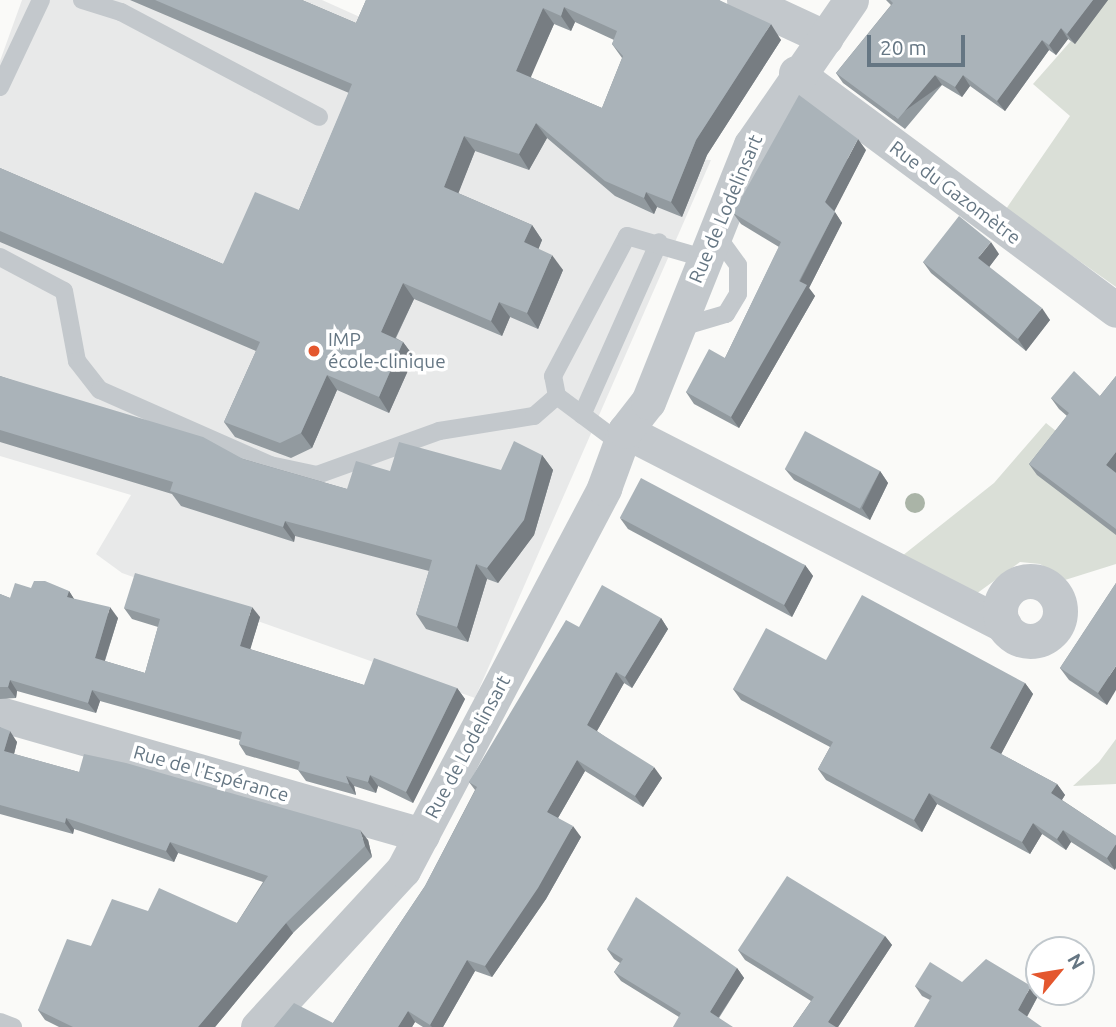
<!DOCTYPE html>
<meta charset="utf-8">
<style>
body{margin:0}
#map{position:relative;width:1116px;height:1027px;overflow:hidden;background:#fafaf8;font-family:Ubuntu,sans-serif}
div>[style]{position:absolute}
.built>*{inset:0;background:#e8e9e9}
.green>*{inset:0;background:#dadfd7}
.service>*{height:18px;margin:-9px;padding:0 9px;transform-origin:9px;border-radius:9px;background:#c3c8cc}
.minor>*{height:35px;margin:-17.5px;padding:0 17.5px;transform-origin:17.5px;border-radius:17.5px;background:#c3c8cc}
.minor>.ring{margin:-17.5px;padding:0;box-sizing:content-box;background:none;border:35px solid #c3c8cc;border-radius:50%}
.trees>*{width:20px;height:20px;margin:-10px;border-radius:50%;background:#aab4a7}
.wall>*{inset:0;background:#929a9f}
.shaded-wall>*{inset:0;background:#777d82;transform-origin:0 0}
.building>*{inset:0;background:#aab3b9;transform-origin:0 0}
.dots>*{width:19px;height:19px;translate:-50% -50%;box-sizing:border-box;border:4px solid #fff;border-radius:50%}
span{translate:-50% -50%;white-space:nowrap;text-align:center;line-height:1.15;-webkit-text-stroke:7px #fff;paint-order:stroke}
.street-label{font-size:19px;color:#657683}
.poi-label{font-size:19px;color:#657683}
.left{translate:0 -50%;text-align:left}
.north{position:absolute;left:1025px;top:936px;width:70px;height:70px;box-sizing:border-box;background:#fff;border:2px solid #c1c8cd;border-radius:50%;rotate:60deg;font-size:19px;font-weight:700;line-height:28px;text-align:center;color:#657683}
.north::after{content:'';display:block;margin:auto;width:24px;height:32px;background:#e4572e;clip-path:polygon(50% 0,100% 100%,50% 72%,0 100%)}
.scale{position:absolute;left:867px;top:35px;width:98px;height:32px;box-sizing:border-box;border:4px solid #657683;border-top:0;padding-left:9px;font-size:21px;line-height:24px;white-space:nowrap;color:#657683;-webkit-text-stroke:5px #fff;paint-order:stroke}
</style>
<div id="map">
<div class="built">
<i style="clip-path:polygon(22px 0,322px 0,676px 159px,711px 160px,475px 698px,122px 573px,96px 554px,131px 495px,0 456px,0 61px)"></i>
</div>
<div class="green">
<i style="clip-path:polygon(1107px 0,1116px 0,1116px 287px,1006px 209px,1070px 116px,1033px 84px)"></i>
<i style="clip-path:polygon(1046px 423px,1061px 435px,1116px 531px,1116px 564px,1065px 580px,1040px 564px,1020px 562px,976px 594px,902px 556px,994px 483px)"></i>
<i style="clip-path:polygon(1116px 739px,1116px 784px,1073px 786px,1099px 762px)"></i>
</div>
<div class="service">
<i style="left:82px;top:0;width:41px;rotate:17.1deg"></i>
<i style="left:121px;top:12px;width:224px;rotate:27.9deg"></i>
<i style="left:0;top:87px;width:96px;rotate:-64.8deg"></i>
<i style="left:0;top:257px;width:72px;rotate:28deg"></i>
<i style="left:64px;top:291px;width:71px;rotate:79.5deg"></i>
<i style="left:77px;top:361px;width:37px;rotate:52deg"></i>
<i style="left:100px;top:390px;width:186px;rotate:23.8deg"></i>
<i style="left:270px;top:465px;width:48px;rotate:12deg"></i>
<i style="left:317px;top:475px;width:130px;rotate:-19.8deg"></i>
<i style="left:439px;top:431px;width:96px;rotate:-9deg"></i>
<i style="left:534px;top:416px;width:30px;rotate:-41deg"></i>
<i style="left:678px;top:328px;width:50px;rotate:-16.3deg"></i>
<i style="left:726px;top:314px;width:23px;rotate:-59deg"></i>
<i style="left:738px;top:294px;width:29px;rotate:-90deg"></i>
<i style="left:738px;top:265px;width:41px;rotate:-126deg"></i>
<i style="left:582px;top:415px;width:189px;rotate:-66deg"></i>
<i style="left:620px;top:443px;width:79px;rotate:-143.3deg"></i>
<i style="left:557px;top:396px;width:20px;rotate:-101deg"></i>
<i style="left:553px;top:376px;width:158px;rotate:-62.1deg"></i>
<i style="left:627px;top:236px;width:79px;rotate:16.1deg"></i>
<i style="left:0;top:1022px;width:14px;rotate:21deg"></i>
</div>
<div class="minor">
<i style="left:744px;top:0;width:90px;rotate:24.9deg"></i>
<i style="left:796px;top:73px;width:398px;rotate:36.5deg"></i>
<i style="left:625px;top:431px;width:426px;rotate:27.1deg"></i>
<i class="ring" style="left:1000px;top:581px;width:25px;height:25px"></i>
<i style="left:0;top:714px;width:439px;rotate:16deg"></i>
<i style="left:258px;top:1027px;width:214px;rotate:-47.3deg"></i>
<i style="left:403px;top:870px;width:432px;rotate:-62.2deg"></i>
<i style="left:604px;top:488px;width:61px;rotate:-69.8deg"></i>
<i style="left:625px;top:431px;width:37px;rotate:-52deg"></i>
<i style="left:648px;top:402px;width:277px;rotate:-68.2deg"></i>
<i style="left:751px;top:145px;width:176px;rotate:-55.4deg"></i>
</div>
<div class="trees">
<i style="left:915px;top:503px"></i>
</div>
<div class="wall">
<i style="clip-path:polygon(evenodd,130px 0,302px 0,356px 23px,366px 0,719px 0,781px 40px,707px 155px,682px 217px,657px 207px,654px 214px,615px 196px,547px 138px,529px 170px,475px 151px,458px 193px,532px 225px,542px 240px,538px 249px,563px 270px,538px 329px,510px 317px,502px 336px,414px 299px,396px 338px,403px 342px,414px 357px,389px 413px,337px 390px,312px 448px,291px 458px,235px 437px,224px 422px,256px 351px,0 242px,0 168px,223px 264px,299px 210px,349px 93px,130px 0,575px 22px,614px 40px,612px 44px,622px 58px,602px 108px,530px 77px,554px 24px,571px 31px,575px 22px)"></i>
<i style="clip-path:polygon(886px 0,1108px 0,1075px 44px,1068px 39px,1056px 55px,1049px 50px,1005px 111px,970px 86px,962px 97px,942px 85px,905px 129px,843px 83px,836px 73px,891px 5px)"></i>
<i style="clip-path:polygon(866px 150px,834px 211px,842px 223px,809px 288px,815px 296px,739px 428px,694px 404px,686px 392px,725px 358px,779px 247px,741px 224px,733px 213px)"></i>
<i style="clip-path:polygon(999px 254px,989px 267px,1050px 320px,1026px 351px,931px 273px,923px 262px)"></i>
<i style="clip-path:polygon(0 376px,243px 459px,347px 489px,390px 471px,501px 470px,542px 455px,553px 470px,534px 535px,498px 583px,487px 579px,468px 642px,426px 629px,416px 614px,429px 571px,295px 536px,294px 542px,181px 506px,172px 494px,0 442px)"></i>
<i style="clip-path:polygon(1116px 376px,1116px 535px,1037px 475px,1029px 464px,1067px 416px,1059px 409px,1051px 398px,1100px 396px)"></i>
<i style="clip-path:polygon(785px 469px,880px 471px,888px 483px,870px 520px,794px 480px)"></i>
<i style="clip-path:polygon(620px 518px,805px 565px,813px 576px,792px 617px,628px 529px)"></i>
<i style="clip-path:polygon(1116px 583px,1107px 705px,1069px 680px,1060px 668px)"></i>
<i style="clip-path:polygon(31px 588px,69px 591px,74px 599px,118px 618px,105px 661px,145px 673px,158px 627px,132px 619px,124px 608px,260px 617px,250px 649px,364px 685px,457px 688px,465px 699px,413px 803px,378px 786px,376px 793px,354px 786px,356px 795px,306px 781px,298px 770px,246px 755px,239px 744px,240px 740px,100px 701px,96px 713px,17px 691px,16px 698px,0 699px,0 594px,10px 598px)"></i>
<i style="clip-path:polygon(661px 618px,668px 629px,632px 688px,624px 683px,597px 731px,662px 778px,643px 807px,585px 771px,558px 818px,581px 837px,546px 899px,492px 977px,475px 971px,443px 1027px,423px 1027px,415px 1022px,412px 1027px,274px 1027px,333px 1023px,425px 886px,475px 790px,469px 782px,579px 627px)"></i>
<i style="clip-path:polygon(826px 660px,1025px 683px,1033px 694px,1001px 754px,1057px 784px,1065px 795px,1062px 800px,1116px 836px,1115px 870px,1071px 842px,1066px 850px,1042px 834px,1030px 854px,937px 804px,922px 832px,826px 780px,818px 769px,830px 747px,741px 700px,733px 689px)"></i>
<i style="clip-path:polygon(0 727px,17px 742px,14px 754px,79px 772px,368px 840px,372px 857px,293px 933px,215px 1027px,59px 1027px,45px 1020px,38px 1010px,91px 946px,148px 911px,237px 923px,263px 882px,178px 853px,174px 862px,74px 829px,73px 834px,0 814px)"></i>
<i style="clip-path:polygon(885px 936px,892px 945px,838px 1027px,793px 1027px,811px 1001px,745px 960px,738px 950px)"></i>
<i style="clip-path:polygon(607px 949px,737px 968px,744px 978px,719px 1018px,679px 1017px,621px 981px,614px 972px,620px 963px,614px 959px)"></i>
<i style="clip-path:polygon(962px 982px,1038px 996px,1027px 1017px,930px 1000px,922px 996px,915px 986px)"></i>
</div>
<div class="shaded-wall">
<i style="clip-path:polygon(1093px 0,1108px 0,1075px 44px,1067px 34px)"></i>
<i style="clip-path:polygon(564px 7px,575px 22px,571px 31px,561px 16px)"></i>
<i style="clip-path:polygon(543px 8px,554px 24px,527px 86px,516px 71px)"></i>
<i style="clip-path:polygon(771px 24px,781px 40px,707px 155px,682px 217px,671px 202px,696px 140px)"></i>
<i style="clip-path:polygon(1061px 28px,1068px 39px,1056px 55px,1049px 45px)"></i>
<i style="clip-path:polygon(1042px 40px,1049px 50px,1005px 111px,997px 101px)"></i>
<i style="left:935px;top:75px;width:12px;height:57px;rotate:55deg"></i>
<i style="clip-path:polygon(963px 75px,970px 86px,962px 97px,955px 87px)"></i>
<i style="clip-path:polygon(536px 123px,547px 138px,529px 170px,519px 154px)"></i>
<i style="clip-path:polygon(464px 136px,475px 151px,455px 202px,444px 187px)"></i>
<i style="clip-path:polygon(858px 139px,866px 150px,833px 214px,825px 202px)"></i>
<i style="clip-path:polygon(646px 192px,657px 207px,654px 214px,644px 198px)"></i>
<i style="clip-path:polygon(835px 212px,842px 223px,809px 288px,815px 296px,739px 428px,731px 417px)"></i>
<i style="clip-path:polygon(532px 225px,542px 240px,535px 258px,524px 242px)"></i>
<i style="clip-path:polygon(991px 242px,999px 254px,987px 270px,978px 258px)"></i>
<i style="clip-path:polygon(552px 255px,563px 270px,538px 329px,527px 313px)"></i>
<i style="clip-path:polygon(403px 283px,414px 299px,391px 347px,381px 332px)"></i>
<i style="clip-path:polygon(499px 302px,510px 317px,502px 336px,491px 321px)"></i>
<i style="clip-path:polygon(1042px 308px,1050px 320px,1026px 351px,1018px 339px)"></i>
<i style="clip-path:polygon(403px 342px,414px 357px,389px 413px,379px 397px)"></i>
<i style="clip-path:polygon(327px 375px,337px 390px,312px 448px,301px 433px)"></i>
<i style="clip-path:polygon(1116px 452px,1116px 473px,1106px 465px)"></i>
<i style="clip-path:polygon(542px 455px,553px 470px,534px 535px,498px 583px,487px 568px)"></i>
<i style="clip-path:polygon(880px 471px,888px 483px,870px 520px,862px 508px)"></i>
<i style="clip-path:polygon(285px 521px,295px 536px,294px 542px,283px 527px)"></i>
<i style="clip-path:polygon(476px 564px,487px 579px,468px 642px,457px 627px)"></i>
<i style="clip-path:polygon(805px 565px,813px 576px,792px 617px,784px 605px)"></i>
<i style="clip-path:polygon(69px 591px,76px 602px,67px 597px)"></i>
<i style="clip-path:polygon(110px 607px,118px 618px,102px 669px,95px 658px)"></i>
<i style="clip-path:polygon(252px 607px,260px 617px,248px 657px,240px 646px)"></i>
<i style="clip-path:polygon(661px 618px,668px 629px,632px 688px,625px 677px)"></i>
<i style="clip-path:polygon(1116px 666px,1116px 690px,1107px 705px,1098px 693px)"></i>
<i style="clip-path:polygon(616px 672px,624px 683px,594px 736px,587px 725px)"></i>
<i style="clip-path:polygon(10px 680px,17px 691px,16px 698px,8px 687px)"></i>
<i style="clip-path:polygon(1025px 683px,1033px 694px,998px 760px,990px 748px)"></i>
<i style="clip-path:polygon(457px 688px,465px 699px,413px 803px,406px 792px)"></i>
<i style="clip-path:polygon(92px 690px,100px 701px,96px 713px,88px 703px)"></i>
<i style="clip-path:polygon(10px 731px,17px 742px,12px 762px,4px 751px)"></i>
<i style="clip-path:polygon(577px 760px,585px 771px,555px 823px,547px 812px)"></i>
<i style="clip-path:polygon(654px 767px,662px 778px,643px 807px,635px 796px)"></i>
<i style="clip-path:polygon(370px 775px,378px 786px,376px 793px,368px 782px)"></i>
<i style="clip-path:polygon(346px 776px,354px 786px,356px 795px,349px 784px)"></i>
<i style="clip-path:polygon(1057px 784px,1065px 795px,1059px 804px,1051px 793px)"></i>
<i style="clip-path:polygon(929px 793px,937px 804px,922px 832px,914px 820px)"></i>
<i style="clip-path:polygon(66px 818px,74px 829px,73px 834px,65px 823px)"></i>
<i style="clip-path:polygon(1033px 823px,1042px 834px,1030px 854px,1022px 842px)"></i>
<i style="clip-path:polygon(573px 826px,581px 837px,546px 899px,492px 977px,485px 966px)"></i>
<i style="clip-path:polygon(360px 830px,368px 840px,372px 857px,365px 846px)"></i>
<i style="clip-path:polygon(1063px 830px,1071px 842px,1066px 850px,1057px 839px)"></i>
<i style="clip-path:polygon(170px 842px,178px 853px,174px 862px,166px 851px)"></i>
<i style="clip-path:polygon(1116px 844px,1116px 868px,1115px 870px,1107px 858px)"></i>
<i style="clip-path:polygon(286px 923px,293px 933px,215px 1027px,198px 1027px)"></i>
<i style="clip-path:polygon(885px 936px,892px 945px,838px 1027px,831px 1027px,828px 1022px)"></i>
<i style="clip-path:polygon(467px 960px,475px 971px,443px 1027px,432px 1027px,430px 1025px)"></i>
<i style="clip-path:polygon(737px 968px,744px 978px,716px 1021px,710px 1012px)"></i>
<i style="clip-path:polygon(1031px 986px,1038px 996px,1025px 1020px,1018px 1010px)"></i>
<i style="clip-path:polygon(408px 1011px,415px 1022px,412px 1027px,398px 1027px)"></i>
</div>
<div class="building">
<i style="clip-path:polygon(evenodd,155px 0,302px 0,356px 23px,366px 0,719px 0,771px 24px,696px 140px,671px 202px,646px 192px,644px 198px,605px 181px,536px 123px,519px 154px,464px 136px,444px 187px,532px 225px,524px 242px,552px 255px,527px 313px,499px 302px,491px 321px,403px 283px,381px 332px,403px 342px,379px 397px,327px 375px,301px 433px,280px 443px,224px 422px,260px 342px,0 231px,0 168px,223px 264px,255px 192px,299px 210px,352px 84px,155px 0,564px 7px,617px 31px,612px 44px,623px 56px,602px 108px,516px 71px,543px 8px,561px 16px,564px 7px)"></i>
<i style="clip-path:polygon(890px 0,1093px 0,1067px 34px,1061px 28px,1049px 45px,1042px 40px,997px 101px,963px 75px,955px 87px,935px 75px,898px 119px,836px 73px,893px 3px)"></i>
<i style="clip-path:polygon(799px 95px,858px 139px,825px 202px,835px 212px,799px 281px,807px 285px,731px 417px,686px 392px,709px 349px,725px 358px,781px 242px,733px 213px)"></i>
<i style="clip-path:polygon(959px 216px,991px 242px,978px 258px,1042px 308px,1018px 339px,923px 262px)"></i>
<i style="clip-path:polygon(1074px 371px,1100px 396px,1116px 376px,1116px 452px,1106px 465px,1116px 473px,1116px 529px,1029px 464px,1069px 413px,1051px 398px)"></i>
<i style="clip-path:polygon(0 376px,203px 437px,243px 459px,347px 489px,356px 461px,390px 471px,399px 442px,501px 470px,514px 441px,542px 455px,524px 520px,487px 568px,476px 564px,457px 627px,416px 614px,432px 560px,285px 521px,283px 527px,170px 491px,173px 482px,0 430px)"></i>
<i style="left:805px;top:431px;width:85px;height:43px;rotate:28deg"></i>
<i style="left:641px;top:478px;width:186px;height:45px;rotate:28deg"></i>
<i style="clip-path:polygon(135px 573px,252px 607px,240px 646px,364px 685px,374px 658px,457px 688px,406px 792px,370px 775px,368px 782px,346px 776px,349px 784px,298px 770px,300px 762px,239px 744px,242px 732px,92px 690px,88px 703px,10px 680px,8px 687px,0 687px,0 594px,10px 598px,15px 583px,31px 588px,34px 581px,45px 581px,69px 591px,67px 597px,110px 607px,95px 658px,145px 673px,160px 619px,124px 608px)"></i>
<i style="clip-path:polygon(1116px 583px,1116px 666px,1098px 693px,1060px 668px)"></i>
<i style="clip-path:polygon(602px 585px,661px 618px,625px 677px,616px 672px,587px 725px,654px 767px,635px 796px,577px 760px,547px 812px,573px 826px,538px 888px,485px 966px,467px 960px,430px 1025px,408px 1011px,398px 1027px,274px 1027px,294px 1003px,333px 1023px,425px 886px,477px 787px,469px 782px,566px 620px,579px 627px)"></i>
<i style="clip-path:polygon(862px 595px,1025px 683px,990px 748px,1057px 784px,1051px 793px,1116px 836px,1116px 844px,1107px 858px,1063px 830px,1057px 839px,1033px 823px,1022px 842px,929px 793px,914px 820px,818px 769px,833px 742px,733px 689px,766px 628px,826px 660px)"></i>
<i style="clip-path:polygon(0 727px,10px 731px,4px 751px,79px 772px,84px 754px,126px 763px,360px 830px,365px 846px,286px 923px,198px 1027px,73px 1027px,38px 1010px,67px 939px,91px 946px,112px 899px,148px 911px,159px 888px,237px 923px,268px 876px,170px 842px,166px 851px,66px 818px,65px 823px,0 805px)"></i>
<i style="clip-path:polygon(787px 876px,885px 936px,828px 1022px,836px 1027px,793px 1027px,814px 997px,738px 950px)"></i>
<i style="clip-path:polygon(636px 897px,737px 968px,710px 1012px,733px 1027px,673px 1027px,681px 1013px,614px 972px,623px 959px,607px 949px)"></i>
<i style="clip-path:polygon(986px 959px,1031px 986px,1018px 1010px,1042px 1027px,914px 1027px,932px 996px,915px 986px,930px 962px,962px 982px)"></i>
</div>
<div class="dots">
<i style="left:314px;top:351px;background:#e4572e"></i>
</div>
<div class="street-label">
<span style="left:955px;top:193px;rotate:37deg">Rue du Gazomètre</span>
<span style="left:726px;top:209px;rotate:-67deg">Rue de Lodelinsart</span>
<span style="left:468px;top:747px;rotate:-62deg">Rue de Lodelinsart</span>
<span style="left:211px;top:774px;rotate:16deg">Rue de l'Espérance</span>
</div>
<div class="poi-label">
<span class="left" style="left:328px;top:351px">IMP<br>école-clinique</span>
</div>
<div class="north">N</div>
<div class="scale">20 m</div>
</div>
